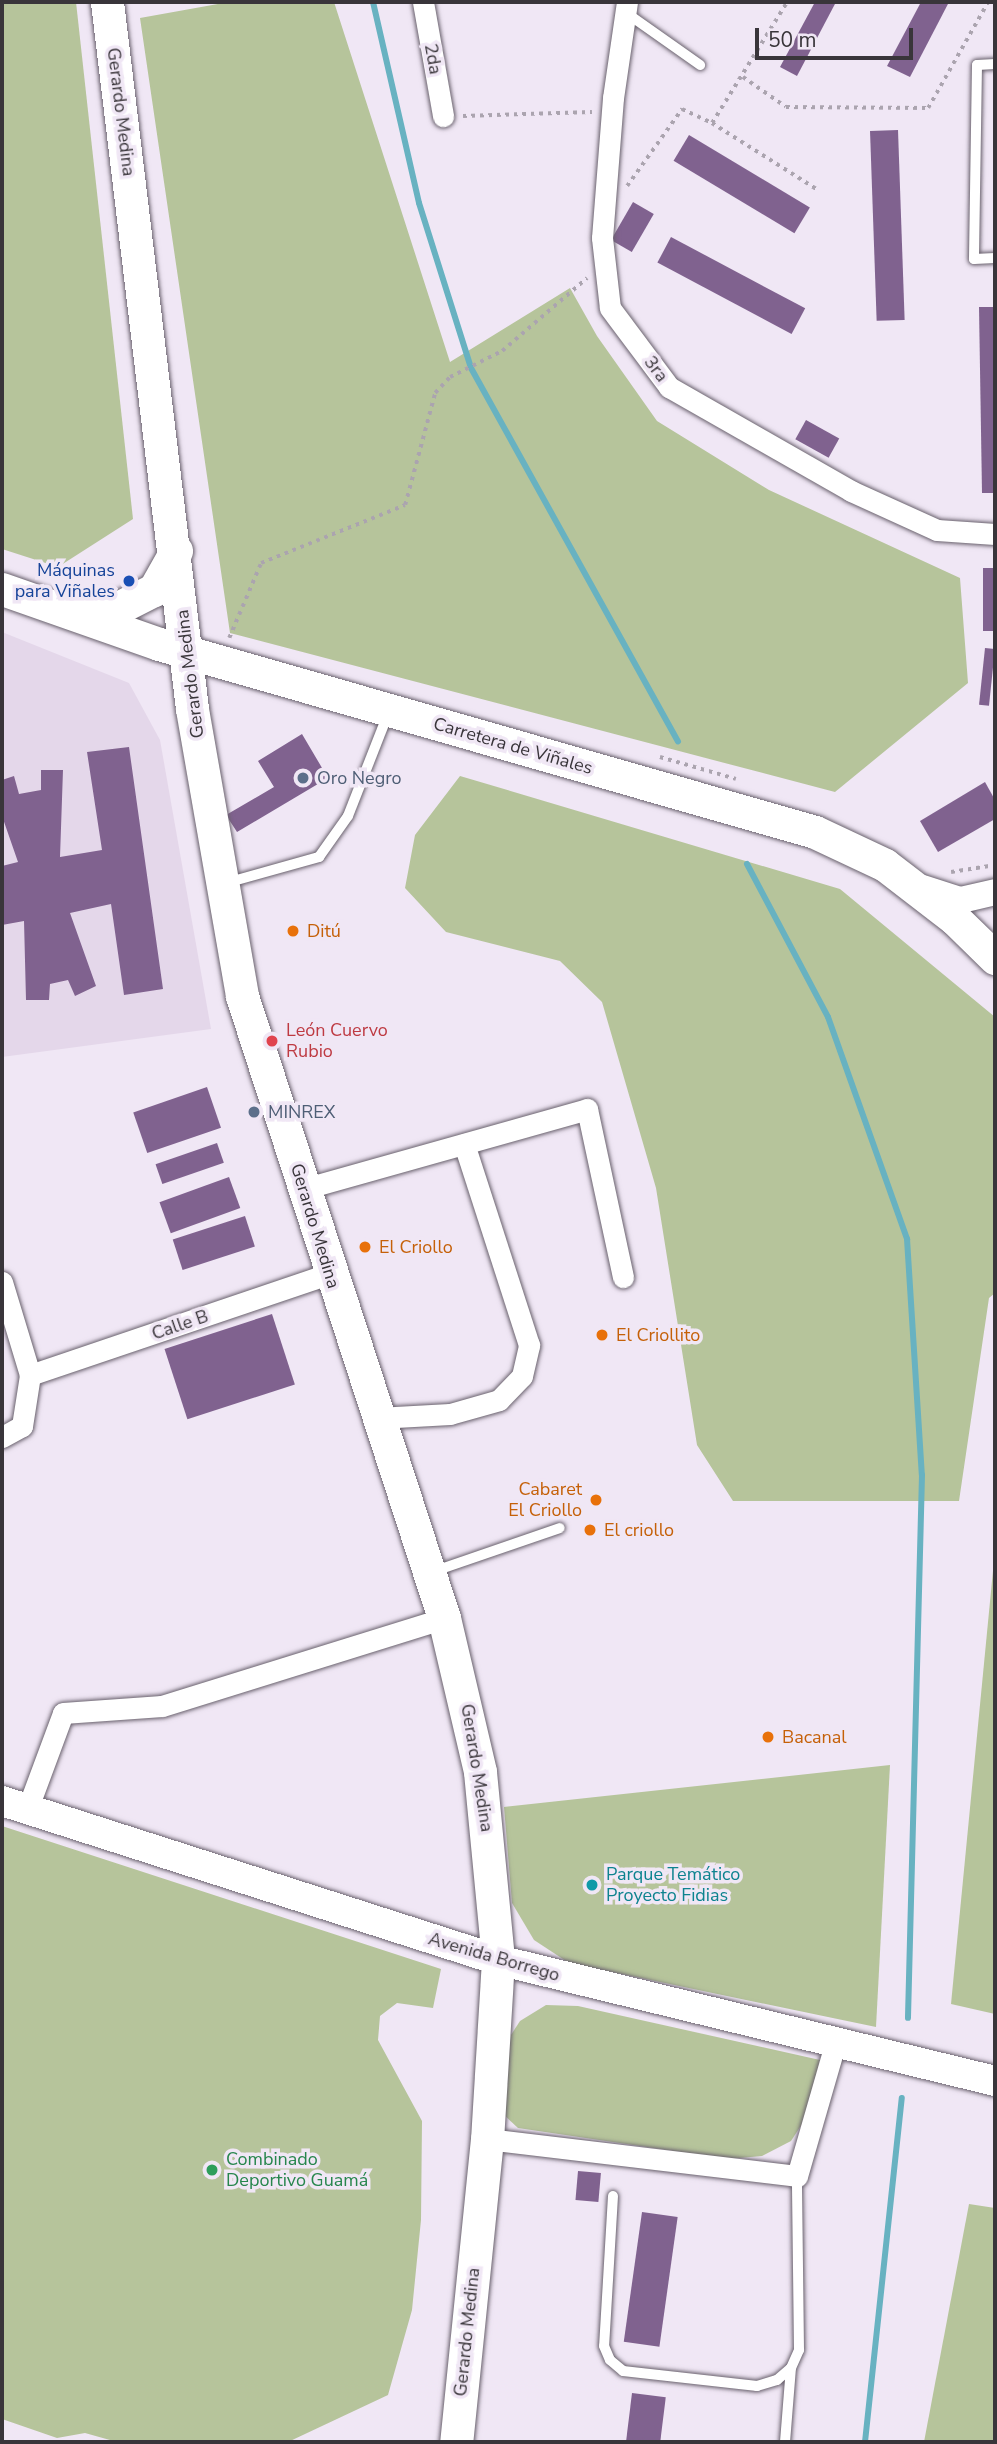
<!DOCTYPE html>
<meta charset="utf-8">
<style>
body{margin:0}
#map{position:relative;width:997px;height:2444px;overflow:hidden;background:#f0e7f5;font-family:"Nunito Sans",sans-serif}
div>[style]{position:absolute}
.built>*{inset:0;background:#e4d7ea}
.green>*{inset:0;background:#b6c49b}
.stream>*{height:6px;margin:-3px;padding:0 3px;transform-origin:3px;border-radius:3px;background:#68b2c1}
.building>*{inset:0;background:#80628f;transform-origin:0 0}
.path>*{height:3.5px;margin-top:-1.75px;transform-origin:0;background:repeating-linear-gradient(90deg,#aba4af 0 3.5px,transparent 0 8.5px)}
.roads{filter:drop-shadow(0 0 2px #69616d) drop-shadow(0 0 2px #69616d)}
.service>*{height:10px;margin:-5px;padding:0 5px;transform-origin:5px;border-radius:5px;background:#fff}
.minor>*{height:21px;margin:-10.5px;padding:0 10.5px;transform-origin:10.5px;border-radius:10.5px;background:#fff}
.tertiary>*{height:26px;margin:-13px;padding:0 13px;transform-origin:13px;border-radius:13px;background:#fff}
.secondary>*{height:30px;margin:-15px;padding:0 15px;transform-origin:15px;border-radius:15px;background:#fff}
.primary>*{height:33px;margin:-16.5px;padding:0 16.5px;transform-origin:16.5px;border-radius:16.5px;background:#fff}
.dots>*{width:19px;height:19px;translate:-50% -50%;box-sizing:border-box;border:4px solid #f0e7f5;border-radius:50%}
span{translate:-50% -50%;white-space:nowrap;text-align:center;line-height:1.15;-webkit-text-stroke:7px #f0e7f5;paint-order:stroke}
.street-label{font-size:18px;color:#39353a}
.transit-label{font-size:18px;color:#164399}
.right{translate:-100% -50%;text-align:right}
.service-label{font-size:18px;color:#4e5e75}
.left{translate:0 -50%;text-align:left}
.food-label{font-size:18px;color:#c56008}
.health-label{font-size:18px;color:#be3a42}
.culture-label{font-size:18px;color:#0d838f}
.leisure-label{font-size:18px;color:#27864d}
.frame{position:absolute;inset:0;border:4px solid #39353a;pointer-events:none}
.scale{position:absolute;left:755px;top:28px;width:158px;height:32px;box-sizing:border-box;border:4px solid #39353a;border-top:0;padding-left:9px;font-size:21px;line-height:24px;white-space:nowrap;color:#39353a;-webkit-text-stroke:5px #f0e7f5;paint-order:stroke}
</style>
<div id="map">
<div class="built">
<i style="clip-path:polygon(2px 632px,129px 683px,160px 740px,211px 1029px,2px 1057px)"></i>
</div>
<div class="green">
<i style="clip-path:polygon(2px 2px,76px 2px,133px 519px,58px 567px,2px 549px)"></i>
<i style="clip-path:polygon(229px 2px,334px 2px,450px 362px,570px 288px,597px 336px,657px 421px,769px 490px,960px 578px,968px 683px,835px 792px,230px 633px,140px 18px)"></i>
<i style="clip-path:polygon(460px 776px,840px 889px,995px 1017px,995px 1293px,989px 1298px,959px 1501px,733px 1501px,697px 1445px,656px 1188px,602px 1002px,560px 961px,446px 932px,405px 888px,415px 835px)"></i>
<i style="clip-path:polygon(995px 1550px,995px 2014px,951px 2004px)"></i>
<i style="clip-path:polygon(890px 1765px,876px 2027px,569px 1963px,534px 1940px,512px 1903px,504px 1807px)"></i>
<i style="clip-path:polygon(2px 1826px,441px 1969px,433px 2008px,397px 2003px,380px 2016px,378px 2040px,422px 2121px,421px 2220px,412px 2310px,388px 2395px,288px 2442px,117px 2442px,85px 2433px,57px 2438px,2px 2419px)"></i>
<i style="clip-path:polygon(546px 2005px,578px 2006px,820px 2060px,804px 2121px,791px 2141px,762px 2156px,728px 2159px,518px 2128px,502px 2113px,509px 2038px,520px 2021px)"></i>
<i style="clip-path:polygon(969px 2204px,995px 2208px,995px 2442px,924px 2442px)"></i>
</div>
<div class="stream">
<i style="left:373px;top:2px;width:206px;rotate:77.1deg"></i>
<i style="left:419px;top:203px;width:173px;rotate:72.5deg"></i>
<i style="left:471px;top:368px;width:427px;rotate:61deg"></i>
<i style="left:747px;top:864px;width:173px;rotate:62.1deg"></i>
<i style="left:828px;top:1017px;width:236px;rotate:70.4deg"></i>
<i style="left:907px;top:1239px;width:236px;rotate:86.4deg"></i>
<i style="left:922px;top:1475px;width:543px;rotate:91.48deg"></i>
<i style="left:865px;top:2442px;width:346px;rotate:-83.9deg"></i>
</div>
<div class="building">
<i style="clip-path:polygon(815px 2px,836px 2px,797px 76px,780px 67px)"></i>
<i style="clip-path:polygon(921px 2px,949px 2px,910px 77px,887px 66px)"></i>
<i style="left:898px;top:130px;width:190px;height:28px;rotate:88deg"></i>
<i style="left:689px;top:135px;width:141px;height:30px;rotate:31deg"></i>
<i style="left:633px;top:202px;width:24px;height:44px;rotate:30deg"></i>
<i style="left:671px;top:237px;width:152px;height:29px;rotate:28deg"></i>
<i style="clip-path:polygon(979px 307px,995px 307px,995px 493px,982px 493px)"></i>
<i style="left:806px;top:420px;width:38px;height:22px;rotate:29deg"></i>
<i style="left:995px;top:568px;width:63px;height:12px;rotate:90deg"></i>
<i style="left:985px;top:648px;width:10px;height:57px;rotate:6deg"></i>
<i style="clip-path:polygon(302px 734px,328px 778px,237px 832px,226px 815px,274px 787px,258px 761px)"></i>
<i style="clip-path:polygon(129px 747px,163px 989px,124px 995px,111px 904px,70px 913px,96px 986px,75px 996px,68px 980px,50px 984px,49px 1000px,26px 1000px,24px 921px,2px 925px,2px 866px,18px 862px,2px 816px,2px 780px,14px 776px,19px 794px,41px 790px,41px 770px,63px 770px,60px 857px,102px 850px,87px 752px)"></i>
<i style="clip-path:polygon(985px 782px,995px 800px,995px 819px,938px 852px,920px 821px)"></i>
<i style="left:207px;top:1087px;width:43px;height:78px;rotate:71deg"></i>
<i style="left:217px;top:1143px;width:21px;height:65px;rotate:71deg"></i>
<i style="left:229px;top:1177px;width:33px;height:74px;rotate:70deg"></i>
<i style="left:245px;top:1216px;width:32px;height:76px;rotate:72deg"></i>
<i style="left:272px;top:1314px;width:74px;height:113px;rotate:72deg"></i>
<i style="left:578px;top:2171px;width:23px;height:29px;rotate:5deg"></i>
<i style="left:642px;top:2212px;width:36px;height:131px;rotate:8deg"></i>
<i style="left:632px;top:2393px;width:34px;height:49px;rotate:7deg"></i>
</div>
<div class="path">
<i style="left:743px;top:77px;width:52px;rotate:34.9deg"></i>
<i style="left:786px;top:107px;width:142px;rotate:0.4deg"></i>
<i style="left:928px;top:108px;width:122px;rotate:-60.5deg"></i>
<i style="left:463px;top:116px;width:129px;rotate:-1.8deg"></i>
<i style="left:712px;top:123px;width:125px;rotate:32.3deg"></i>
<i style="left:627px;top:186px;width:95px;rotate:-54.5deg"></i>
<i style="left:682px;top:109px;width:33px;rotate:25deg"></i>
<i style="left:712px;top:123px;width:142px;rotate:-58.2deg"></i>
<i style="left:229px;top:638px;width:82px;rotate:-66.9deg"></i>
<i style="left:261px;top:563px;width:155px;rotate:-21.9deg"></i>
<i style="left:405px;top:505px;width:116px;rotate:-75deg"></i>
<i style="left:435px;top:393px;width:22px;rotate:-47deg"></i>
<i style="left:450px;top:377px;width:58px;rotate:-26.6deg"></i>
<i style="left:502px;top:351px;width:112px;rotate:-40.7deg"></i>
<i style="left:660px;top:757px;width:79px;rotate:16.1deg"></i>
<i style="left:951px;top:872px;width:45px;rotate:-9deg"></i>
</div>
<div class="roads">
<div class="service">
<i style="left:625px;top:12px;width:92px;rotate:35.2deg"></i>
<i style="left:995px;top:64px;width:18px;rotate:177deg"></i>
<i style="left:977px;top:65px;width:194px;rotate:90.9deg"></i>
<i style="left:974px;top:259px;width:21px;rotate:-3deg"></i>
<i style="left:226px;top:883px;width:97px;rotate:-15.6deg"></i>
<i style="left:319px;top:857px;width:50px;rotate:-54.7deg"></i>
<i style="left:348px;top:816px;width:110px;rotate:-68.6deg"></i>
<i style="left:432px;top:1572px;width:135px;rotate:-19deg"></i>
<i style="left:613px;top:2196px;width:150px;rotate:93.4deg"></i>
<i style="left:604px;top:2346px;width:15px;rotate:67deg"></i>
<i style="left:610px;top:2360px;width:17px;rotate:40deg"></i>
<i style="left:623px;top:2371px;width:135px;rotate:6.4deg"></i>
<i style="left:757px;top:2386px;width:21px;rotate:-17deg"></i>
<i style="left:777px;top:2380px;width:18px;rotate:-41deg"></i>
<i style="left:791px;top:2368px;width:20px;rotate:-66deg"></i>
<i style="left:799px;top:2350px;width:174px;rotate:-90.7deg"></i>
<i style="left:785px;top:2442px;width:74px;rotate:-85.4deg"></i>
</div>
<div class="minor">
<i style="left:423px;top:2px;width:116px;rotate:80deg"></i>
<i style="left:627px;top:2px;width:97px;rotate:98.3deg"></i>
<i style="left:613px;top:98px;width:140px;rotate:94.5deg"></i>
<i style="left:602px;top:238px;width:70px;rotate:83.5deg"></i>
<i style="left:610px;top:308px;width:99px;rotate:53.2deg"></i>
<i style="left:669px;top:387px;width:210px;rotate:29.7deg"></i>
<i style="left:851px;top:491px;width:94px;rotate:24.4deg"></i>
<i style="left:937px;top:530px;width:58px;rotate:3.9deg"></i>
<i style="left:303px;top:1189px;width:295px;rotate:-15.7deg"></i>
<i style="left:587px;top:1109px;width:172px;rotate:77.9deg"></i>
<i style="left:2px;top:1282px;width:97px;rotate:73.2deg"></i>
<i style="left:30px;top:1375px;width:52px;rotate:98.9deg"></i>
<i style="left:22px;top:1426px;width:23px;rotate:151deg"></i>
<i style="left:30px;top:1375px;width:316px;rotate:-18.7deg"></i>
<i style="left:377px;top:1418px;width:73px;rotate:-3.1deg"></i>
<i style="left:450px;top:1414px;width:51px;rotate:-15.9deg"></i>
<i style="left:499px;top:1400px;width:33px;rotate:-46deg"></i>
<i style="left:522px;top:1376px;width:32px;rotate:-77deg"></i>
<i style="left:529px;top:1345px;width:211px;rotate:-107.9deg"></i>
<i style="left:27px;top:1810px;width:103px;rotate:-69.6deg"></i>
<i style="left:63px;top:1713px;width:99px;rotate:-4deg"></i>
<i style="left:162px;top:1706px;width:295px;rotate:-17.3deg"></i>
<i style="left:487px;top:2139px;width:312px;rotate:6.8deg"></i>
<i style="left:797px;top:2176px;width:137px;rotate:-73.9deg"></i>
</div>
<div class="tertiary">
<i style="left:923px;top:888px;width:40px;rotate:18deg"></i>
<i style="left:961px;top:900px;width:35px;rotate:-13deg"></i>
</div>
<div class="secondary">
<i style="left:2px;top:1801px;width:521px;rotate:17.77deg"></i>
<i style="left:498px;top:1960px;width:512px;rotate:13.68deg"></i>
</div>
<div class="primary">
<i style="left:107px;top:2px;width:712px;rotate:83.14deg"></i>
<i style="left:192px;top:709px;width:291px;rotate:80.1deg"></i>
<i style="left:242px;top:996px;width:654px;rotate:72.01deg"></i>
<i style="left:444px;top:1618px;width:158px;rotate:76.8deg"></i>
<i style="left:480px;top:1772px;width:189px;rotate:84.5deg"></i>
<i style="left:498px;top:1960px;width:179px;rotate:93.5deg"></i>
<i style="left:487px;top:2139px;width:305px;rotate:95.8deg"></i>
<i style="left:2px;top:589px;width:166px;rotate:19.3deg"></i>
<i style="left:159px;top:644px;width:682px;rotate:15.99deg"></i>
<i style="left:815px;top:832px;width:77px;rotate:25.2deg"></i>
<i style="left:885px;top:865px;width:88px;rotate:37.6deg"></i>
<i style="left:955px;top:919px;width:56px;rotate:44.3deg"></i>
<i style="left:78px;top:610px;width:42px;rotate:-4.1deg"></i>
<i style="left:120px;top:607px;width:38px;rotate:-27deg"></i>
<i style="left:154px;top:590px;width:45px;rotate:-60.6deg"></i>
</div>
</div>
<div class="dots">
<i style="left:129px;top:581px;background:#1a4fb4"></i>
<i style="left:303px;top:778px;background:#5c6f8a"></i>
<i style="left:293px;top:931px;background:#e8710a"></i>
<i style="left:272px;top:1041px;background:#e0444e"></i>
<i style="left:254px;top:1112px;background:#5c6f8a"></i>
<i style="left:365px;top:1247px;background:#e8710a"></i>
<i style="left:602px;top:1335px;background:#e8710a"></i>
<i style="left:596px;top:1500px;background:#e8710a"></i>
<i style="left:590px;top:1530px;background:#e8710a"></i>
<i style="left:768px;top:1737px;background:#e8710a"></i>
<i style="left:592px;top:1885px;background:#0f9aa8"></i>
<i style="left:212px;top:2170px;background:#2e9e5b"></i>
</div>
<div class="street-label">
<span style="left:433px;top:59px;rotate:80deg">2da</span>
<span style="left:121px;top:112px;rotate:83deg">Gerardo Medina</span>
<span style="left:656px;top:369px;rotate:53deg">3ra</span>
<span style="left:190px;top:674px;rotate:-97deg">Gerardo Medina</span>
<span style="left:513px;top:746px;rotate:16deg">Carretera de Viñales</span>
<span style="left:315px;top:1226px;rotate:73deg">Gerardo Medina</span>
<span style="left:180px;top:1325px;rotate:-19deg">Calle B</span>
<span style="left:477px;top:1768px;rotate:81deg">Gerardo Medina</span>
<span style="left:494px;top:1957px;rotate:16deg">Avenida Borrego</span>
<span style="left:467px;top:2332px;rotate:-84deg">Gerardo Medina</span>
</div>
<div class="transit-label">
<span class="right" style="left:115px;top:581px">Máquinas<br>para Viñales</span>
</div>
<div class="service-label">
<span class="left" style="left:317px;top:778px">Oro Negro</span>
<span class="left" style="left:268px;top:1112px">MINREX</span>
</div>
<div class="food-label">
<span class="left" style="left:307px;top:931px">Ditú</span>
<span class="left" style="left:379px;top:1247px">El Criollo</span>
<span class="left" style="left:616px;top:1335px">El Criollito</span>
<span class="right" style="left:582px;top:1500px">Cabaret<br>El Criollo</span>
<span class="left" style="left:604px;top:1530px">El criollo</span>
<span class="left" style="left:782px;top:1737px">Bacanal</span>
</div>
<div class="health-label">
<span class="left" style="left:286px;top:1041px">León Cuervo<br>Rubio</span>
</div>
<div class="culture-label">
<span class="left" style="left:606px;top:1885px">Parque Temático<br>Proyecto Fidias</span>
</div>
<div class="leisure-label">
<span class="left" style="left:226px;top:2170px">Combinado<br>Deportivo Guamá</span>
</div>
<div class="frame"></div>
<div class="scale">50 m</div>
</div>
